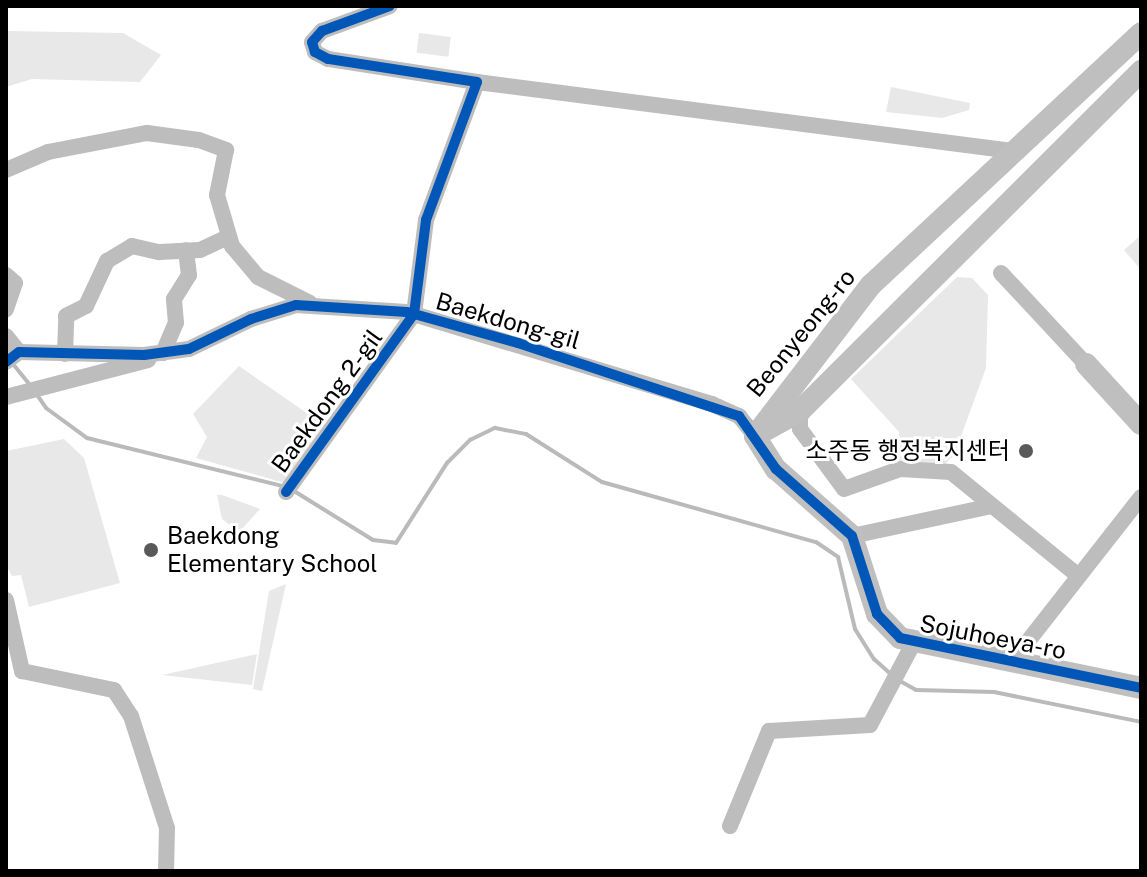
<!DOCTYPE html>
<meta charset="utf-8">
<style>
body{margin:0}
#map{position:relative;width:1147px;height:877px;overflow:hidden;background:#fff;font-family:"Public Sans","Noto Sans KR",sans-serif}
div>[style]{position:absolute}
.green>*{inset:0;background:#e8e8e8;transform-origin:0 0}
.stream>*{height:4px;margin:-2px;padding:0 2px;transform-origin:2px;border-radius:2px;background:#bababa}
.street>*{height:16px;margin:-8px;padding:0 8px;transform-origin:8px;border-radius:8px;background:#bdbdbd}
.secondary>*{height:22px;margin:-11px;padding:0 11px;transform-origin:11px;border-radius:11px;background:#bfbfbf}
.cycleway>*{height:10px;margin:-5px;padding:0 5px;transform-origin:5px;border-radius:5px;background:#0057b8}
.dots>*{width:22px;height:22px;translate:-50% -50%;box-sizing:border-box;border:4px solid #fff;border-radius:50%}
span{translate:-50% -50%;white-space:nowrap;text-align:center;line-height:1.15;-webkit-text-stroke:6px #fff;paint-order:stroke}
.street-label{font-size:24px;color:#000}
.poi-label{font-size:24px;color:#000}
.right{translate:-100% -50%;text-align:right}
.left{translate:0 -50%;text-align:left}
.frame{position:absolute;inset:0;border:8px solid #000;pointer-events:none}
</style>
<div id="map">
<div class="green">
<i style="clip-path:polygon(6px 31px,123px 33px,161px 55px,140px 82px,32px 79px,6px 87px)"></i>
<i style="left:419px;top:33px;width:32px;height:20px;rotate:7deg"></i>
<i style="clip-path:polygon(891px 87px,970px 103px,969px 110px,942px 118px,886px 112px)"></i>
<i style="clip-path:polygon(1141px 235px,1141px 270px,1124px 250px)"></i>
<i style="clip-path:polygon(957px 277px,972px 278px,988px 295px,986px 368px,954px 455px,942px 467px,899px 465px,899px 432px,851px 379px)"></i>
<i style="clip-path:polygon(239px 366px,324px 425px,285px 483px,196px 458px,207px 437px,193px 414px)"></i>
<i style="clip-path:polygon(64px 439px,84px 458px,120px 583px,29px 607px,21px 575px,12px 576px,6px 565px,6px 451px)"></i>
<i style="clip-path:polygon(217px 495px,222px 495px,260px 509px,239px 532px,222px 519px)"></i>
<i style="clip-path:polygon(286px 584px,262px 691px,253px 689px,269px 591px)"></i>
<i style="clip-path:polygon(257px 654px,252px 685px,162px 675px)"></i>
</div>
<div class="stream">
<i style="left:13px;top:364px;width:27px;rotate:51deg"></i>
<i style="left:35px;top:392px;width:19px;rotate:55deg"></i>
<i style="left:46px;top:408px;width:51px;rotate:36.2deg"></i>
<i style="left:87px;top:438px;width:205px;rotate:13.8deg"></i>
<i style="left:294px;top:491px;width:93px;rotate:31.8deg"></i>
<i style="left:373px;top:540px;width:23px;rotate:7deg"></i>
<i style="left:396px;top:543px;width:95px;rotate:-57.5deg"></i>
<i style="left:447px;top:463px;width:33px;rotate:-45deg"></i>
<i style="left:470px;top:440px;width:28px;rotate:-26deg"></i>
<i style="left:495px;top:428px;width:32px;rotate:11deg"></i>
<i style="left:526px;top:434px;width:90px;rotate:32.3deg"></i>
<i style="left:602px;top:482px;width:222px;rotate:15.7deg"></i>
<i style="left:816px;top:542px;width:27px;rotate:34deg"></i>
<i style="left:838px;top:557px;width:74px;rotate:76.7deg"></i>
<i style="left:855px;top:629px;width:36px;rotate:58deg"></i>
<i style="left:874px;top:659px;width:25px;rotate:42deg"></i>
<i style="left:900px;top:681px;width:18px;rotate:29deg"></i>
<i style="left:916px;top:690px;width:78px;rotate:1.5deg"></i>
<i style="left:994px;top:692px;width:150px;rotate:11.5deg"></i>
</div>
<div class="street">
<i style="left:477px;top:82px;width:540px;rotate:7.34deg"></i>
<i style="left:6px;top:170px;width:46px;rotate:-23.2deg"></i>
<i style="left:48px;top:152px;width:101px;rotate:-10.9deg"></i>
<i style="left:147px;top:133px;width:52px;rotate:7.7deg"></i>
<i style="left:199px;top:140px;width:29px;rotate:20deg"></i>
<i style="left:226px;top:150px;width:46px;rotate:101.3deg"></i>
<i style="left:217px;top:195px;width:53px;rotate:73.6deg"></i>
<i style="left:232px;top:246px;width:40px;rotate:50deg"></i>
<i style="left:258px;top:277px;width:58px;rotate:26.6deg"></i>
<i style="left:1001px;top:273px;width:125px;rotate:47deg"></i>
<i style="left:6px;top:275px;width:12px;rotate:42deg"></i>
<i style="left:15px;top:283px;width:28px;rotate:109deg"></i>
<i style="left:6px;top:336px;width:21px;rotate:51deg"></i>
<i style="left:163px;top:353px;width:33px;rotate:-67deg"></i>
<i style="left:176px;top:323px;width:24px;rotate:-95deg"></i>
<i style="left:174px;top:299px;width:28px;rotate:-58deg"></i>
<i style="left:189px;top:275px;width:25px;rotate:-97deg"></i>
<i style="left:65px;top:354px;width:38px;rotate:-88deg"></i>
<i style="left:66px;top:316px;width:22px;rotate:-27deg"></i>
<i style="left:86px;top:306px;width:50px;rotate:-65deg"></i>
<i style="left:107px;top:261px;width:29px;rotate:-31deg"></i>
<i style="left:132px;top:246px;width:28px;rotate:13deg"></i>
<i style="left:159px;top:252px;width:41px;rotate:-2.8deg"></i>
<i style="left:200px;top:250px;width:31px;rotate:-25deg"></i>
<i style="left:6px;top:362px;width:16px;rotate:-38deg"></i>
<i style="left:19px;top:352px;width:125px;rotate:1.4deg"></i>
<i style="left:144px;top:355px;width:45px;rotate:-7.6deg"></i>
<i style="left:189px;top:349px;width:69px;rotate:-25.8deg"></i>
<i style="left:251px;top:319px;width:47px;rotate:-17.3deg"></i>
<i style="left:296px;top:305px;width:111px;rotate:3.6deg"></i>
<i style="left:407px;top:312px;width:319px;rotate:16.8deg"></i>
<i style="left:712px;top:404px;width:30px;rotate:24deg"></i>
<i style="left:739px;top:416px;width:26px;rotate:51deg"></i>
<i style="left:6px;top:397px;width:147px;rotate:-14.6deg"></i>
<i style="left:800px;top:411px;width:18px;rotate:90deg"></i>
<i style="left:800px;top:429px;width:74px;rotate:53.7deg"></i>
<i style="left:844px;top:489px;width:59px;rotate:-19.7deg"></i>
<i style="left:900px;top:469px;width:51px;rotate:3.4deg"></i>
<i style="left:951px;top:472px;width:161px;rotate:39.2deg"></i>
<i style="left:286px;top:492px;width:219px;rotate:-54.3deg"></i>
<i style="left:414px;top:314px;width:95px;rotate:-82.7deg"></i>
<i style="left:426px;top:220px;width:147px;rotate:-69.7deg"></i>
<i style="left:477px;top:82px;width:151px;rotate:-171.2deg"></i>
<i style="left:328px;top:59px;width:15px;rotate:-152deg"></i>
<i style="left:315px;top:52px;width:10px;rotate:-107deg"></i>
<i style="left:312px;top:42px;width:15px;rotate:-48deg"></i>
<i style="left:322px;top:31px;width:72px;rotate:-20.2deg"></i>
<i style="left:852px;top:536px;width:143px;rotate:-12.1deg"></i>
<i style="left:6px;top:600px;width:73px;rotate:77.3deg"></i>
<i style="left:22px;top:671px;width:94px;rotate:11.7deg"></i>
<i style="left:114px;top:690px;width:31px;rotate:57deg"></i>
<i style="left:131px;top:716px;width:118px;rotate:72.2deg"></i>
<i style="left:167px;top:828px;width:43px;rotate:91.3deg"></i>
<i style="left:1014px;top:659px;width:206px;rotate:-51.9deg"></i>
<i style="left:730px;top:826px;width:103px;rotate:-67.7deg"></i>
<i style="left:769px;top:731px;width:101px;rotate:-3.4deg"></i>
<i style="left:870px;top:725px;width:94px;rotate:-62.1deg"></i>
</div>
<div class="secondary">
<i style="left:1086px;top:364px;width:81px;rotate:47.5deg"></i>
<i style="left:760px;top:433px;width:46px;rotate:-28.8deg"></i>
<i style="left:800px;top:411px;width:482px;rotate:-44.9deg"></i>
<i style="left:755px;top:436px;width:190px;rotate:-52.5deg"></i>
<i style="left:871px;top:285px;width:369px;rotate:-43deg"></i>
<i style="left:755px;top:436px;width:39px;rotate:58deg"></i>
<i style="left:776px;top:469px;width:101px;rotate:41.4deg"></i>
<i style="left:852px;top:536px;width:82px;rotate:72.2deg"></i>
<i style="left:877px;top:614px;width:33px;rotate:46deg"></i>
<i style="left:900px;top:638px;width:246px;rotate:11.7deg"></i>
</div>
<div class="cycleway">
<i style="left:6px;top:362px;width:16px;rotate:-38deg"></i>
<i style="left:19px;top:352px;width:125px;rotate:1.4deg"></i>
<i style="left:144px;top:355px;width:45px;rotate:-7.6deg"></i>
<i style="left:189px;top:349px;width:69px;rotate:-25.8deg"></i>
<i style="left:251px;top:319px;width:47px;rotate:-17.3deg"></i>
<i style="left:296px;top:305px;width:111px;rotate:3.6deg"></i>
<i style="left:407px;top:312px;width:115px;rotate:15.6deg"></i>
<i style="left:518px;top:343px;width:233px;rotate:18.3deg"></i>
<i style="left:739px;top:416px;width:65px;rotate:55.1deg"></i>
<i style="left:776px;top:469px;width:101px;rotate:41.4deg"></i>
<i style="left:852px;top:536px;width:82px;rotate:72.2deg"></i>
<i style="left:877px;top:614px;width:33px;rotate:46deg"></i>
<i style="left:900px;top:638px;width:246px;rotate:11.7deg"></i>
<i style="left:286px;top:492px;width:219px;rotate:-54.3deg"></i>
<i style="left:414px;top:314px;width:95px;rotate:-82.7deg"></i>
<i style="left:426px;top:220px;width:147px;rotate:-69.7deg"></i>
<i style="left:477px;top:82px;width:151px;rotate:-171.2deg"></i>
<i style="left:328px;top:59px;width:15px;rotate:-152deg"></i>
<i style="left:315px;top:52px;width:10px;rotate:-107deg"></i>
<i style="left:312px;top:42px;width:15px;rotate:-48deg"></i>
<i style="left:322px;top:31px;width:72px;rotate:-20.2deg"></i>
</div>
<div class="dots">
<i style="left:1026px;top:451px;background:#595959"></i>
<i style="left:151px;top:550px;background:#595959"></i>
</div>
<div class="street-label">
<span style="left:508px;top:321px;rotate:16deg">Baekdong-gil</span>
<span style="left:801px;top:333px;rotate:-51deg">Beonyeong-ro</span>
<span style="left:327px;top:401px;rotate:-54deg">Baekdong 2-gil</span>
<span style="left:993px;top:637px;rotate:11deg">Sojuhoeya-ro</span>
</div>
<div class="poi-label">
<span class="right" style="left:1010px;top:451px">소주동 행정복지센터</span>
<span class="left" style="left:167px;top:550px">Baekdong<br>Elementary School</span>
</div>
<div class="frame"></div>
</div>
